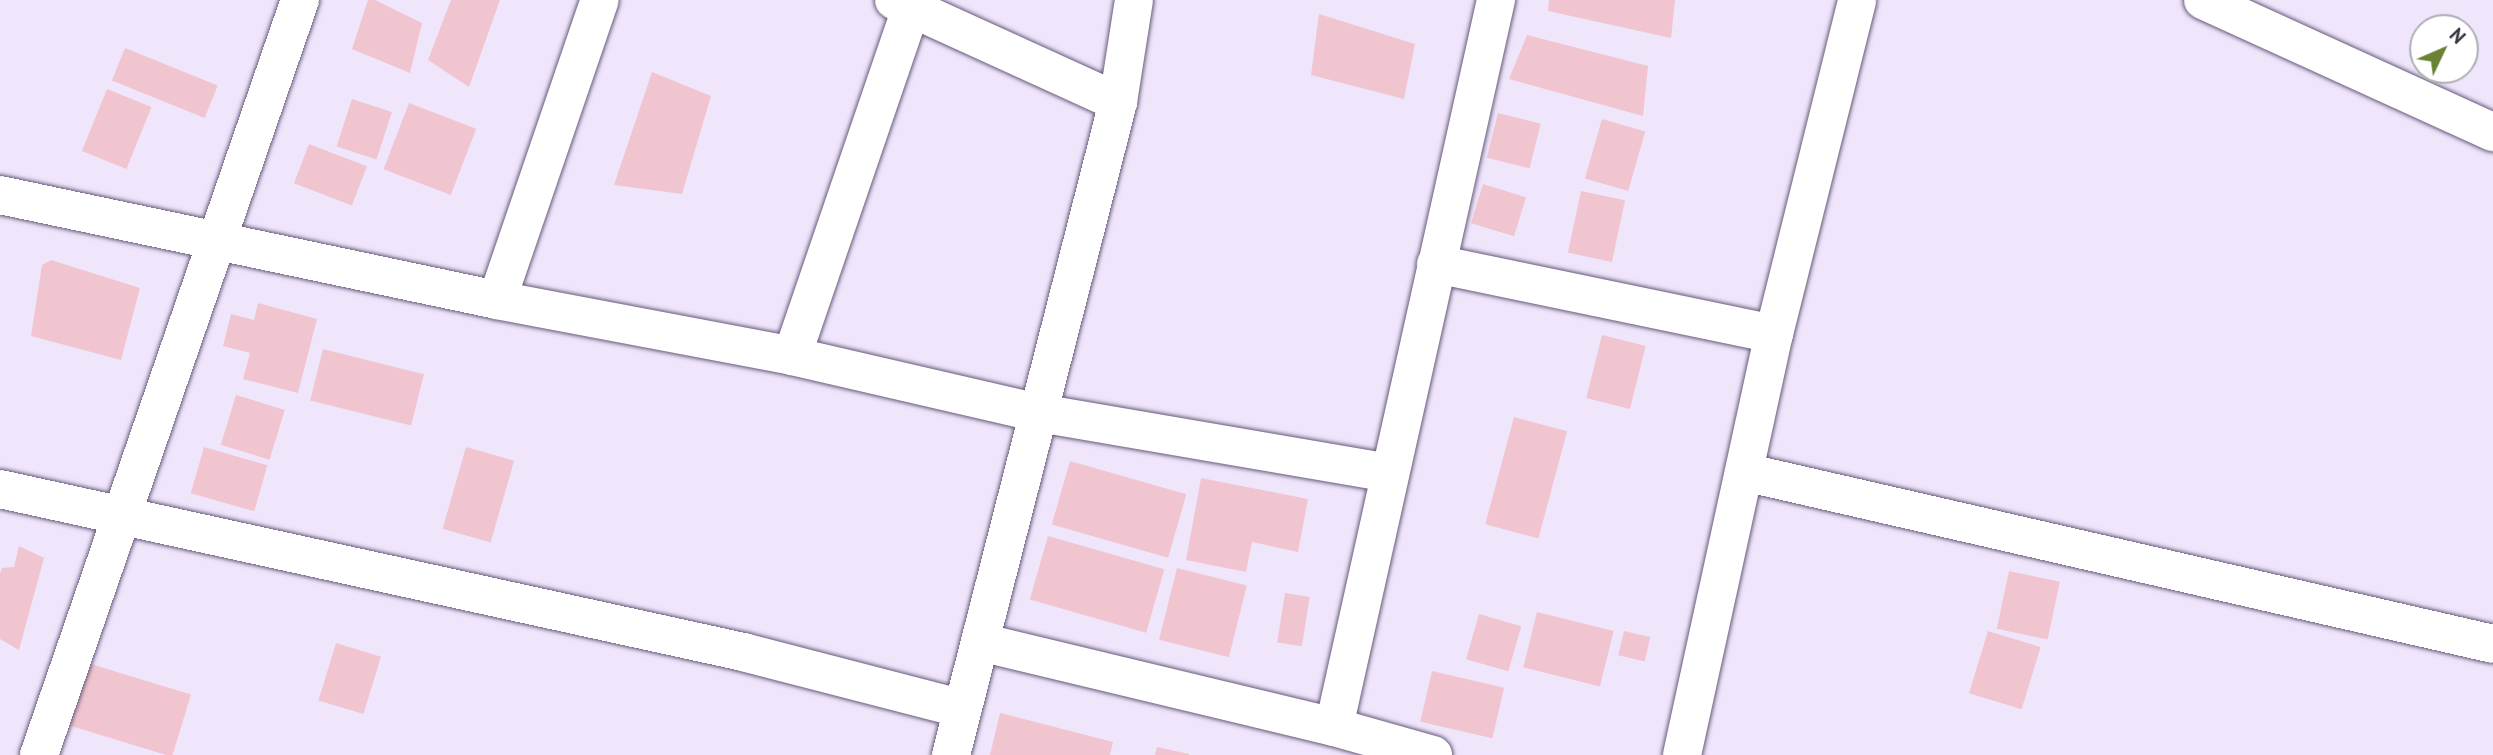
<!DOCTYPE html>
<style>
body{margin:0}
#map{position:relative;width:2493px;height:755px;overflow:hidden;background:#efe6fc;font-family:"PT Sans",sans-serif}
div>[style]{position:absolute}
.building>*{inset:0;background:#f1c5cf;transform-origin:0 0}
.roads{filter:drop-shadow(0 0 2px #685a7a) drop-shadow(0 0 2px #685a7a)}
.minor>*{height:38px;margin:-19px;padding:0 19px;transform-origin:19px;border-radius:19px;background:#fff}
span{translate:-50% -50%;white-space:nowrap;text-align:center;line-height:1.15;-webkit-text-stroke:6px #fff;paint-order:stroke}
.north{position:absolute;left:2409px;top:14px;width:70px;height:70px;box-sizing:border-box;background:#fff;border:2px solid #b0aeb3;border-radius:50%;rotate:46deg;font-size:19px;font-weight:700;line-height:28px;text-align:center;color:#3a3442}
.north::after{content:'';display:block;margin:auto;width:24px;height:32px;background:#6b8234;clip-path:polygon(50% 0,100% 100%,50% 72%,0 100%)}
</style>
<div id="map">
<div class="building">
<i style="clip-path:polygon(368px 0,375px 0,422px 23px,410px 73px,352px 49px)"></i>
<i style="clip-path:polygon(451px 0,500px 0,469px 87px,428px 60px)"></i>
<i style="clip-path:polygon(1549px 0,1675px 0,1671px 38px,1548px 11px)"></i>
<i style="clip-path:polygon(1319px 14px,1415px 44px,1404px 99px,1311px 75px)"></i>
<i style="clip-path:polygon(1527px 35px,1648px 66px,1643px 116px,1509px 79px)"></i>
<i style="left:125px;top:48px;width:100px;height:35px;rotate:22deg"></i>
<i style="clip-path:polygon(652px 72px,711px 96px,682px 194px,614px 185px)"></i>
<i style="left:107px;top:89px;width:48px;height:67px;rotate:22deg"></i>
<i style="left:352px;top:99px;width:42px;height:50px;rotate:18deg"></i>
<i style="left:409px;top:103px;width:72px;height:71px;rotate:21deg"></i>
<i style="left:1498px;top:113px;width:44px;height:46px;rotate:14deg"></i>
<i style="left:1602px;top:119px;width:45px;height:62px;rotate:16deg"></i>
<i style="left:309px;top:144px;width:62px;height:42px;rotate:21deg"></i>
<i style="left:1483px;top:184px;width:45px;height:41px;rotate:17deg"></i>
<i style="left:1581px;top:191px;width:45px;height:63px;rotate:12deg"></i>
<i style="clip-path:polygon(51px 260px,140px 288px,121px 360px,31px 336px,42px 265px)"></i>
<i style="clip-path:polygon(258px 303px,317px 319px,298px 393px,243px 379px,250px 353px,223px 346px,231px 314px,254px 320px)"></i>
<i style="left:1602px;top:335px;width:45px;height:65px;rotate:14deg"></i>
<i style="left:323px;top:349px;width:104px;height:53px;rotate:14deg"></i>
<i style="left:236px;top:395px;width:51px;height:52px;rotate:17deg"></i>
<i style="left:1514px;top:417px;width:55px;height:111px;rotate:15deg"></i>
<i style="left:204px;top:447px;width:66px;height:48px;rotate:16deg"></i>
<i style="left:466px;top:447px;width:50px;height:85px;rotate:16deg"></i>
<i style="left:1070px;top:461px;width:121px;height:66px;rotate:16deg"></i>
<i style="clip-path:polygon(1201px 478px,1308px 499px,1298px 552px,1252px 542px,1246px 572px,1186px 560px)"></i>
<i style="left:1048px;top:536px;width:121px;height:66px;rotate:16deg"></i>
<i style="clip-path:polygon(19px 546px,44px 558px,19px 650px,0 639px,0 574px,2px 568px,14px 567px)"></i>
<i style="left:1177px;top:568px;width:72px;height:74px;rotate:14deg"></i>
<i style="left:2009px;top:571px;width:52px;height:59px;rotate:12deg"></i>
<i style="left:1285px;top:593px;width:25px;height:50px;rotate:9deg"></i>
<i style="left:1537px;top:612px;width:79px;height:57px;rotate:14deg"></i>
<i style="left:1479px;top:614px;width:44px;height:47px;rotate:16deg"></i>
<i style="left:1624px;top:631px;width:27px;height:25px;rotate:13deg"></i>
<i style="left:1988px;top:631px;width:55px;height:65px;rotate:17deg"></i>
<i style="left:336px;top:643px;width:47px;height:60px;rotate:17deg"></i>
<i style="left:81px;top:661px;width:115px;height:65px;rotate:17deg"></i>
<i style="left:1432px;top:671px;width:74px;height:52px;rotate:13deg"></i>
<i style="clip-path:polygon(1000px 713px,1113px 742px,1110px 755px,990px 755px)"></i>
<i style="clip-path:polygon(1157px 747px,1189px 754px,1189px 755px,1155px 755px)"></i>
</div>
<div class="roads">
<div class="minor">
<i style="left:894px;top:0;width:246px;rotate:24.5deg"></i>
<i style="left:2203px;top:0;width:319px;rotate:24.5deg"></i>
<i style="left:0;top:195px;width:508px;rotate:11.93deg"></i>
<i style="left:497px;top:300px;width:300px;rotate:10.7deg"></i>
<i style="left:792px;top:356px;width:253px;rotate:13deg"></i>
<i style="left:1039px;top:413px;width:356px;rotate:9.7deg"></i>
<i style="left:1436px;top:264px;width:345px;rotate:11.7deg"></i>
<i style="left:497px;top:300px;width:317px;rotate:-71.1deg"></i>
<i style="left:792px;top:356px;width:368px;rotate:-71.1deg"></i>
<i style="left:1744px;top:472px;width:768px;rotate:12.93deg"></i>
<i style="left:0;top:489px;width:761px;rotate:12.37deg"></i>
<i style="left:743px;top:652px;width:227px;rotate:14.5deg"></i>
<i style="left:980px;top:642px;width:364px;rotate:13.5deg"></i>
<i style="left:1334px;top:727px;width:103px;rotate:15.8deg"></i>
<i style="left:1334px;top:727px;width:745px;rotate:-77.44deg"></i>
<i style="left:39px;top:755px;width:799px;rotate:-70.93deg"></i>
<i style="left:951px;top:755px;width:674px;rotate:-75.65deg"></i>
<i style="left:1118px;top:102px;width:103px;rotate:-81.1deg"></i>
<i style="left:1682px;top:755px;width:431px;rotate:-77.7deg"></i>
<i style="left:1774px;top:334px;width:344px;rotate:-76deg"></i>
</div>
</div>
<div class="north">N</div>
</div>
